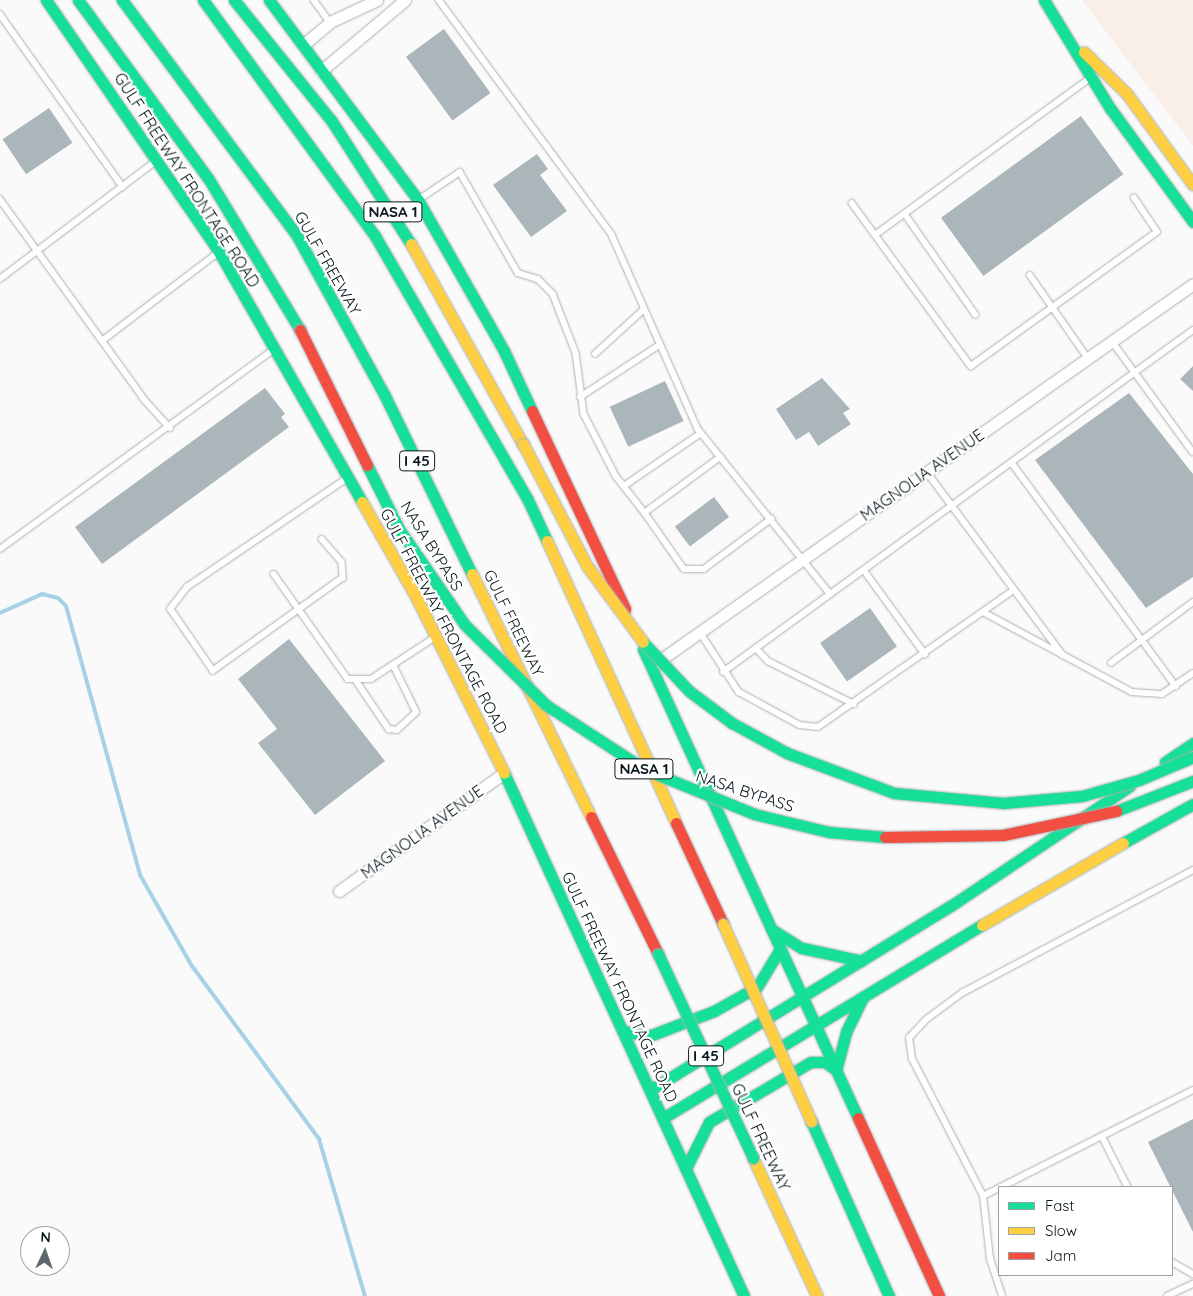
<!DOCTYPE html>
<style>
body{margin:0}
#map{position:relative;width:1193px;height:1296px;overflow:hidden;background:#fafafa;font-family:Quicksand,sans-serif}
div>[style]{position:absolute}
.green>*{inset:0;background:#faeee9}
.stream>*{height:4px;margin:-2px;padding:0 2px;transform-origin:2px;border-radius:2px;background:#a7d1e4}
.building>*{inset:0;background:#abb6bb;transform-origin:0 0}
.roads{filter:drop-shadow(0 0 1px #aab0b3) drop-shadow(0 0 1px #aab0b3)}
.lane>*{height:5.5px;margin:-2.75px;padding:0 2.75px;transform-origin:2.75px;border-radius:2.75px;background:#fefefe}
.street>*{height:11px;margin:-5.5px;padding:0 5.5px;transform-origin:5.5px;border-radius:5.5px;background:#fefefe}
.fast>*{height:11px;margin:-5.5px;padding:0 5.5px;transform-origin:5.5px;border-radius:5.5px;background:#16e098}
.slow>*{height:11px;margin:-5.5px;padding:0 5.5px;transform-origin:5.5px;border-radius:5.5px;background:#ffcf43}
.jam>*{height:11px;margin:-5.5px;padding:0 5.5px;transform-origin:5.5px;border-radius:5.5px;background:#f24e42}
.bridges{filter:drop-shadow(0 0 1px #aab0b3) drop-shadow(0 0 1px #aab0b3)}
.fast-bridge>*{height:11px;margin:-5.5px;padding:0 5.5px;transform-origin:5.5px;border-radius:5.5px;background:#16e098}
.slow-bridge>*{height:11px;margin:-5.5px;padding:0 5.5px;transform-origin:5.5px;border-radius:5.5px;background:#ffcf43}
.jam-bridge>*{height:11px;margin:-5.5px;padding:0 5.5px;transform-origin:5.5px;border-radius:5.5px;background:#f24e42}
span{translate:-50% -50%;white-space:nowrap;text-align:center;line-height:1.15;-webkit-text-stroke:4.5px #fff;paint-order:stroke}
.shield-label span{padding:1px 4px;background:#fff;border:1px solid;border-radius:4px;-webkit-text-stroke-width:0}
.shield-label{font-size:15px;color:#0a191f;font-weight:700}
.street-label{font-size:16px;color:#0a191f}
.legend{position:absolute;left:998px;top:1186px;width:175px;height:90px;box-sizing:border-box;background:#fff;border:1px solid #9da3a5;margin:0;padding:6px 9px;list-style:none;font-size:15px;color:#0a191f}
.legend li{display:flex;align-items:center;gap:10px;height:25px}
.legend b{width:25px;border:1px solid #9da3a5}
.north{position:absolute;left:20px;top:1226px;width:50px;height:50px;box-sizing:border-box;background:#fff;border:1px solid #9da3a5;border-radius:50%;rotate:3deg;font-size:14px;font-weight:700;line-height:20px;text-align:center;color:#0a191f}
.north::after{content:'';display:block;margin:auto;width:18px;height:22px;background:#5e686c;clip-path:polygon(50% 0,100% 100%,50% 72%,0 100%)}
</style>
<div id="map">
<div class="green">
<i style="clip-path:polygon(1082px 0,1193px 0,1193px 146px)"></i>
</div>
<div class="stream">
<i style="left:0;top:613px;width:46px;rotate:-24.3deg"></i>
<i style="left:42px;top:594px;width:16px;rotate:14deg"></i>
<i style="left:58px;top:598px;width:11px;rotate:45deg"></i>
<i style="left:66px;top:606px;width:279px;rotate:74.6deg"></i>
<i style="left:140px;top:875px;width:105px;rotate:60.3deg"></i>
<i style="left:192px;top:966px;width:215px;rotate:53.7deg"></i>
<i style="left:319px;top:1139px;width:164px;rotate:73.7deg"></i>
</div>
<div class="building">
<i style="left:444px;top:29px;width:79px;height:47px;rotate:54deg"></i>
<i style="left:49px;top:108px;width:42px;height:56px;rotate:56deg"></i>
<i style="left:1081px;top:116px;width:72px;height:173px;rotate:54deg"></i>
<i style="clip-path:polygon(537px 154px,548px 169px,540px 175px,567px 211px,531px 237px,493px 185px)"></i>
<i style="clip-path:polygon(1193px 366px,1193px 391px,1180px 379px)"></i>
<i style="clip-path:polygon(822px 378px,850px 409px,843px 413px,851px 424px,818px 446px,809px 432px,796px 440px,776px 409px)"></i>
<i style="left:665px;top:381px;width:44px;height:61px;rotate:65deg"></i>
<i style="clip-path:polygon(265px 388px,285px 414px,281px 417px,289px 427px,102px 564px,75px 527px)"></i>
<i style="clip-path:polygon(1129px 393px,1193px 474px,1193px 577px,1146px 608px,1035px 460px)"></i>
<i style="left:714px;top:497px;width:25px;height:49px;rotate:53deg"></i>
<i style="left:870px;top:608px;width:47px;height:61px;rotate:55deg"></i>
<i style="clip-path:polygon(289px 639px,385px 761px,315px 815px,258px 743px,277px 729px,238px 679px)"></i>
<i style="clip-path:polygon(1193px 1119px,1193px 1232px,1148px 1142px)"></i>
</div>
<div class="roads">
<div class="lane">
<i style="left:314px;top:0;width:27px;rotate:54deg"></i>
<i style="left:439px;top:0;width:292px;rotate:53.6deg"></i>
<i style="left:612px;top:235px;width:212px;rotate:66.1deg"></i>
<i style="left:698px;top:429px;width:211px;rotate:51.3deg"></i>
<i style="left:0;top:14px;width:212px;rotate:54.6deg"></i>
<i style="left:0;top:199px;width:246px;rotate:54.2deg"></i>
<i style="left:144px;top:399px;width:39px;rotate:48deg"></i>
<i style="left:418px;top:200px;width:50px;rotate:-33.7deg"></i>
<i style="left:460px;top:172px;width:116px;rotate:60.1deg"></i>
<i style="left:518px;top:273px;width:21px;rotate:17deg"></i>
<i style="left:538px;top:279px;width:21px;rotate:45deg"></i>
<i style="left:553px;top:294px;width:63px;rotate:68.7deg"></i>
<i style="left:576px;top:353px;width:62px;rotate:82.5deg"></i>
<i style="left:584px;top:414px;width:70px;rotate:62.7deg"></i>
<i style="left:616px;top:476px;width:47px;rotate:51.9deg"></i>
<i style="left:852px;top:203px;width:202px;rotate:53.9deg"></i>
<i style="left:971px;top:366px;width:229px;rotate:-35.8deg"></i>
<i style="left:1157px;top:232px;width:41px;rotate:-124.1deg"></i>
<i style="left:905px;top:214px;width:123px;rotate:54.9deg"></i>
<i style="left:875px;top:235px;width:266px;rotate:-36.1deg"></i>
<i style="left:1030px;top:275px;width:101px;rotate:55.1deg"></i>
<i style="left:0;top:279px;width:196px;rotate:-37.1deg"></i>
<i style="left:102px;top:341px;width:147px;rotate:-37.3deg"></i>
<i style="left:1112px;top:341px;width:137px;rotate:53.9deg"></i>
<i style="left:595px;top:354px;width:65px;rotate:-42.5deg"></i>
<i style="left:580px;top:397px;width:93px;rotate:-33.2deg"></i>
<i style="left:721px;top:457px;width:94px;rotate:143.6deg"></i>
<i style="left:645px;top:513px;width:68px;rotate:55.1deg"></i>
<i style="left:684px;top:569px;width:20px"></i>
<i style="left:704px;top:569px;width:84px;rotate:-36.7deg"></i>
<i style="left:1012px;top:463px;width:277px;rotate:53.7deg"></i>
<i style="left:927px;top:472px;width:228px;rotate:53.4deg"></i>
<i style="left:624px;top:486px;width:93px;rotate:-34.5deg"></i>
<i style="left:322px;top:539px;width:30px;rotate:49deg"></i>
<i style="left:342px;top:562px;width:16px;rotate:86deg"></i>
<i style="left:343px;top:578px;width:160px;rotate:144.4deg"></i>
<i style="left:213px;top:671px;width:75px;rotate:-124.7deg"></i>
<i style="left:170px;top:609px;width:28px;rotate:-52deg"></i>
<i style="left:187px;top:587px;width:192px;rotate:-34.2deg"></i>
<i style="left:0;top:549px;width:339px;rotate:-36.1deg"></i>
<i style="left:864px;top:570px;width:104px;rotate:54deg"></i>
<i style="left:274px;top:574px;width:128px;rotate:54.8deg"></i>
<i style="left:348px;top:679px;width:23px"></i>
<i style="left:371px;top:679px;width:75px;rotate:-33.1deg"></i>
<i style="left:983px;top:612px;width:169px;rotate:28.2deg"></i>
<i style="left:1132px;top:692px;width:30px;rotate:4deg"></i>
<i style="left:1162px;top:694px;width:37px;rotate:-34deg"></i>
<i style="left:700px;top:632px;width:72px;rotate:57deg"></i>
<i style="left:739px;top:692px;width:69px;rotate:28.4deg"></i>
<i style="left:800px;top:725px;width:18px;rotate:6deg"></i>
<i style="left:818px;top:727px;width:239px;rotate:-35deg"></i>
<i style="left:756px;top:648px;width:18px;rotate:47deg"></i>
<i style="left:768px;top:661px;width:96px;rotate:26.6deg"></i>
<i style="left:1111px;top:663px;width:102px;rotate:-36.6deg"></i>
<i style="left:723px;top:672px;width:581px;rotate:-36.04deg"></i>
<i style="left:357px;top:682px;width:57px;rotate:55.8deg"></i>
<i style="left:389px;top:729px;width:8px;rotate:7deg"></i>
<i style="left:397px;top:730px;width:26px;rotate:-43deg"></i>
<i style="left:416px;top:712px;width:52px;rotate:-116.1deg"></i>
<i style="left:1102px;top:1136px;width:57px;rotate:63deg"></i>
<i style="left:1001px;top:1187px;width:215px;rotate:-26.8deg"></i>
<i style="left:983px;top:1196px;width:18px;rotate:-27deg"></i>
<i style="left:1172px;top:1262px;width:24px;rotate:30deg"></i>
<i style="left:1002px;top:1296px;width:39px;rotate:-108deg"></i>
<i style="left:990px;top:1259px;width:63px;rotate:-96.3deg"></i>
<i style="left:983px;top:1196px;width:154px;rotate:-117.4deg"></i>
<i style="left:912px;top:1059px;width:21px;rotate:-98deg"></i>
<i style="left:909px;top:1038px;width:26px;rotate:-47deg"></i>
<i style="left:927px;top:1019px;width:44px;rotate:-36.6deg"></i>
<i style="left:962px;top:993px;width:262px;rotate:-28deg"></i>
<i style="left:1167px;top:1296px;width:29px;rotate:-25deg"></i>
</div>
<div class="street">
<i style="left:303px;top:45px;width:35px;rotate:-40deg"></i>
<i style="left:330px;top:22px;width:52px;rotate:-25.1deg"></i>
<i style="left:321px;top:71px;width:110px;rotate:-40.2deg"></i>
<i style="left:656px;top:663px;width:657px;rotate:-35.21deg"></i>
<i style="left:339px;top:891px;width:203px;rotate:-35.6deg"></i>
</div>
<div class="fast">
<i style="left:46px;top:0;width:306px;rotate:55.5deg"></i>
<i style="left:219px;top:252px;width:288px;rotate:60.2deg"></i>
<i style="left:78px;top:0;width:220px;rotate:53.9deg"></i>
<i style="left:208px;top:178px;width:178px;rotate:58.8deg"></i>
<i style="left:122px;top:0;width:294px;rotate:53.4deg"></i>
<i style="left:297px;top:236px;width:183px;rotate:61.2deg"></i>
<i style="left:385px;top:396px;width:198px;rotate:64deg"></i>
<i style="left:203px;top:0;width:292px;rotate:53.9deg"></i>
<i style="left:375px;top:236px;width:303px;rotate:59.9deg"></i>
<i style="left:527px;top:498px;width:47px;rotate:65.1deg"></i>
<i style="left:234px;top:0;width:154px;rotate:51.1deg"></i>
<i style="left:331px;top:120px;width:148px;rotate:57.2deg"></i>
<i style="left:269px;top:0;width:249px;rotate:53.3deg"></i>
<i style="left:418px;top:200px;width:174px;rotate:60.3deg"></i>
<i style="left:504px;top:351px;width:66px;rotate:65deg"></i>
<i style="left:1044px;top:0;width:127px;rotate:58.6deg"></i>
<i style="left:1110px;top:108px;width:141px;rotate:53.9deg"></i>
<i style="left:643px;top:649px;width:516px;rotate:65.37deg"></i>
<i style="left:1165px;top:762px;width:34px;rotate:-34deg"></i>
<i style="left:504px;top:773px;width:575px;rotate:65.35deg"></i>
<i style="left:1123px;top:843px;width:80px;rotate:-29.1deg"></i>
<i style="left:771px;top:929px;width:36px;rotate:32deg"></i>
<i style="left:802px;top:948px;width:61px;rotate:12.2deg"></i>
<i style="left:623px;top:1031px;width:26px;rotate:11deg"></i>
<i style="left:649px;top:1036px;width:70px;rotate:-21deg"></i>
<i style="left:714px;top:1011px;width:49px;rotate:-29.2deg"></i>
<i style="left:757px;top:987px;width:44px;rotate:-58.8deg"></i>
<i style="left:836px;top:1070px;width:39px;rotate:-75deg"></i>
<i style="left:846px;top:1032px;width:39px;rotate:-64deg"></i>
<i style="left:650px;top:1090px;width:354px;rotate:-31.5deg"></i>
<i style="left:952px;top:905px;width:214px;rotate:-33.8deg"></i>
<i style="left:663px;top:1118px;width:373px;rotate:-31.2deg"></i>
<i style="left:811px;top:1121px;width:192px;rotate:66deg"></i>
<i style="left:686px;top:1168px;width:51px;rotate:-63.4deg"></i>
<i style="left:709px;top:1122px;width:118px;rotate:-30.5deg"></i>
<i style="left:811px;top:1062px;width:14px"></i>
<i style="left:825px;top:1062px;width:14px;rotate:36deg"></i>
</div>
<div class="slow">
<i style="left:1084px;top:52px;width:60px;rotate:44.3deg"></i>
<i style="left:1127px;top:94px;width:112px;rotate:54deg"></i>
<i style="left:411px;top:244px;width:229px;rotate:60.8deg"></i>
<i style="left:362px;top:502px;width:105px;rotate:60.3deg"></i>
<i style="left:414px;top:593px;width:201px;rotate:63.4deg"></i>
<i style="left:547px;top:541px;width:310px;rotate:65.4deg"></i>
<i style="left:472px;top:574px;width:271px;rotate:63.9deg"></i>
<i style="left:982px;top:925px;width:163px;rotate:-30.2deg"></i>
<i style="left:753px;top:1158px;width:152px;rotate:65.1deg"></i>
</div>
<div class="jam">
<i style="left:532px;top:411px;width:219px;rotate:64.8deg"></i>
<i style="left:591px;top:817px;width:153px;rotate:63.9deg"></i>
<i style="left:676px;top:823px;width:111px;rotate:65deg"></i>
<i style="left:858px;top:1118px;width:196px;rotate:65.5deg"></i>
</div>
</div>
<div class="bridges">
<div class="fast-bridge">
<i style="left:367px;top:465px;width:72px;rotate:63.4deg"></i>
<i style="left:399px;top:529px;width:116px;rotate:55.5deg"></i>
<i style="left:465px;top:625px;width:114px;rotate:44.6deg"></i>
<i style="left:546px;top:705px;width:117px;rotate:33.1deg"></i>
<i style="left:644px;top:769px;width:119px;rotate:22.2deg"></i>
<i style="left:754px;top:814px;width:77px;rotate:13.5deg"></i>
<i style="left:829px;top:832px;width:56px;rotate:5.1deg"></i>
<i style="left:643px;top:642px;width:67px;rotate:46.8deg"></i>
<i style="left:689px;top:691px;width:54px;rotate:36.7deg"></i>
<i style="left:732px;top:723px;width:63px;rotate:28.6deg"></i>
<i style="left:787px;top:753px;width:114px;rotate:20.5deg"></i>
<i style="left:894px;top:793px;width:109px;rotate:5.2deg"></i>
<i style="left:1003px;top:803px;width:79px;rotate:-5.1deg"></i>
<i style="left:1082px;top:796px;width:59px;rotate:-15.7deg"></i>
<i style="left:1139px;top:780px;width:59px;rotate:-23.1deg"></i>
<i style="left:1116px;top:811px;width:83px;rotate:-21.3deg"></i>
<i style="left:658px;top:954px;width:225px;rotate:65deg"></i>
</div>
<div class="slow-bridge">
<i style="left:523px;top:444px;width:138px;rotate:62.3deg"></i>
<i style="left:587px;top:566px;width:94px;rotate:53.6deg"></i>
<i style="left:723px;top:924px;width:216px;rotate:65.9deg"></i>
</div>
<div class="jam-bridge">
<i style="left:300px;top:330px;width:151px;rotate:63.6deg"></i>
<i style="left:885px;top:837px;width:118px;rotate:-1deg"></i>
<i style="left:1003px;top:835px;width:116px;rotate:-12deg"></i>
</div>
</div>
<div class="shield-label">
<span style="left:393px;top:212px">NASA 1</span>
<span style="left:417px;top:461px">I 45</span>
<span style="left:644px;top:769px">NASA 1</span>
<span style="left:706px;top:1056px">I 45</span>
</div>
<div class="street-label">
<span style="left:187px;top:180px;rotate:57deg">GULF FREEWAY FRONTAGE ROAD</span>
<span style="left:328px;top:263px;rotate:60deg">GULF FREEWAY</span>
<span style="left:922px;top:475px;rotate:-35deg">MAGNOLIA AVENUE</span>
<span style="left:432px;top:546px;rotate:58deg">NASA BYPASS</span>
<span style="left:444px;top:621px;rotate:62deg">GULF FREEWAY FRONTAGE ROAD</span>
<span style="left:514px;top:623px;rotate:64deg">GULF FREEWAY</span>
<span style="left:745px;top:791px;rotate:18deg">NASA BYPASS</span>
<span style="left:422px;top:832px;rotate:-36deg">MAGNOLIA AVENUE</span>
<span style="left:620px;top:987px;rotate:65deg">GULF FREEWAY FRONTAGE ROAD</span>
<span style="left:761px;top:1137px;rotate:65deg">GULF FREEWAY</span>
</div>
<ul class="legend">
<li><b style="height:6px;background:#16e098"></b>Fast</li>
<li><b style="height:6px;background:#ffcf43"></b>Slow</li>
<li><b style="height:6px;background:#f24e42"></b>Jam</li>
</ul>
<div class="north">N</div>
</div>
